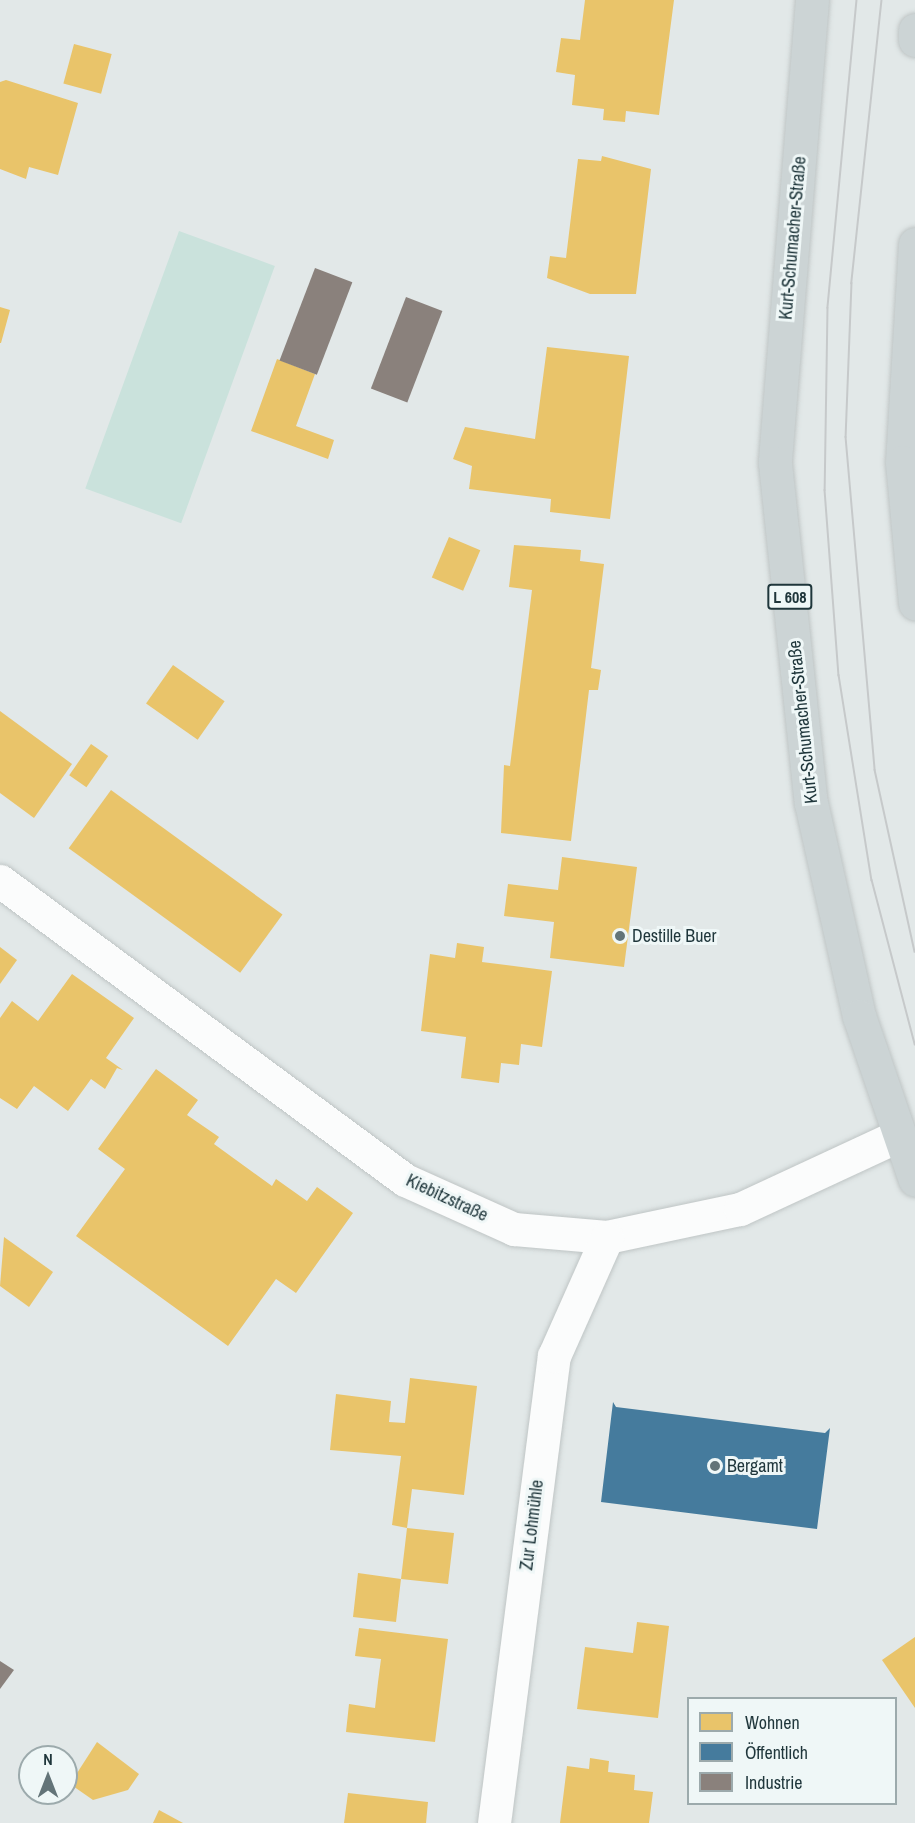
<!DOCTYPE html>
<meta charset="utf-8">
<style>
body{margin:0}
#map{position:relative;width:915px;height:1823px;overflow:hidden;background:#e2e8e8;font-family:"Archivo Narrow",sans-serif}
div>[style]{position:absolute}
.green>*{inset:0;background:#cae2dc;transform-origin:0 0}
.homes>*{inset:0;background:#e9c46a;transform-origin:0 0}
.public>*{inset:0;background:#457b9d}
.industry>*{inset:0;background:#8a817c;transform-origin:0 0}
.roads{filter:drop-shadow(0 0 2px #bfc5c5) drop-shadow(0 0 2px #bfc5c5)}
.minor>*{height:33px;margin:-16.5px;padding:0 16.5px;transform-origin:16.5px;border-radius:16.5px;background:#fbfcfc}
.primary>*{height:33px;margin:-16.5px;padding:0 16.5px;transform-origin:16.5px;border-radius:16.5px;background:#ccd4d5}
.tram>*{height:1.5px;margin:-0.75px;padding:0 0.75px;transform-origin:0.75px;border-radius:0.75px;background:#c6c9ca}
.dots>*{width:16px;height:16px;translate:-50% -50%;box-sizing:border-box;border:3px solid #eff7f7;border-radius:50%}
span{translate:-50% -50%;white-space:nowrap;text-align:center;line-height:1.15;-webkit-text-stroke:6px #eff7f7;paint-order:stroke}
.shield-label span{padding:2px 4px;background:#eff7f7;border:2px solid;border-radius:4px;-webkit-text-stroke-width:0}
.shield-label{font-size:16px;color:#1f363b;font-weight:700}
.street-label{font-size:18px;color:#1f363b}
.poi-label{font-size:18px;color:#1f363b}
.left{translate:0 -50%;text-align:left}
.legend{position:absolute;left:687px;top:1697px;width:210px;height:108px;box-sizing:border-box;background:#eff7f7;border:2px solid #9caaac;margin:0;padding:8px 10px;list-style:none;font-size:18px;color:#1f363b}
.legend li{display:flex;align-items:center;gap:12px;height:30px}
.legend b{width:30px;border:2px solid #9caaac}
.north{position:absolute;left:18px;top:1745px;width:60px;height:60px;box-sizing:border-box;background:#eff7f7;border:2px solid #9caaac;border-radius:50%;rotate:0deg;font-size:16px;font-weight:700;line-height:24px;text-align:center;color:#1f363b}
.north::after{content:'';display:block;margin:auto;width:21px;height:27px;background:#637478;clip-path:polygon(50% 0,100% 100%,50% 72%,0 100%)}
</style>
<div id="map">
<div class="green">
<i style="left:179px;top:231px;width:102px;height:274px;rotate:20deg"></i>
</div>
<div class="homes">
<i style="clip-path:polygon(585px 0,674px 0,659px 115px,626px 111px,625px 122px,603px 120px,604px 109px,572px 105px,575px 75px,556px 72px,561px 38px,580px 40px)"></i>
<i style="left:74px;top:44px;width:39px;height:41px;rotate:15deg"></i>
<i style="clip-path:polygon(6px 80px,78px 103px,58px 175px,29px 167px,26px 179px,0 169px,0 82px)"></i>
<i style="clip-path:polygon(602px 156px,651px 169px,636px 294px,590px 294px,547px 278px,550px 256px,566px 258px,578px 159px,601px 161px)"></i>
<i style="clip-path:polygon(0 307px,10px 310px,1px 343px,0 343px)"></i>
<i style="clip-path:polygon(547px 347px,629px 356px,610px 519px,550px 512px,551px 499px,469px 489px,472px 466px,453px 459px,465px 427px,535px 439px)"></i>
<i style="clip-path:polygon(277px 359px,315px 374px,296px 426px,334px 440px,328px 459px,251px 431px)"></i>
<i style="left:449px;top:537px;width:34px;height:44px;rotate:23deg"></i>
<i style="clip-path:polygon(514px 545px,581px 550px,580px 561px,604px 564px,591px 668px,601px 670px,598px 690px,589px 690px,571px 841px,501px 833px,504px 765px,510px 766px,532px 590px,509px 587px)"></i>
<i style="left:173px;top:665px;width:63px;height:47px;rotate:35deg"></i>
<i style="clip-path:polygon(0 711px,72px 764px,34px 818px,0 793px)"></i>
<i style="left:91px;top:744px;width:21px;height:38px;rotate:35deg"></i>
<i style="left:111px;top:790px;width:212px;height:72px;rotate:36deg"></i>
<i style="clip-path:polygon(562px 857px,637px 867px,624px 967px,550px 958px,554px 922px,504px 916px,508px 884px,558px 890px)"></i>
<i style="clip-path:polygon(457px 943px,484px 947px,482px 962px,552px 971px,542px 1047px,521px 1044px,519px 1065px,501px 1063px,499px 1083px,461px 1078px,466px 1037px,421px 1031px,430px 954px,455px 958px)"></i>
<i style="clip-path:polygon(0 947px,17px 960px,0 984px)"></i>
<i style="clip-path:polygon(72px 974px,134px 1018px,106px 1058px,123px 1070px,117px 1068px,105px 1089px,91px 1079px,68px 1111px,34px 1086px,17px 1109px,0 1098px,0 1018px,12px 1001px,38px 1021px)"></i>
<i style="clip-path:polygon(156px 1069px,198px 1100px,187px 1115px,219px 1137px,214px 1144px,272px 1186px,276px 1179px,307px 1201px,317px 1187px,353px 1213px,296px 1293px,276px 1279px,228px 1346px,76px 1236px,125px 1169px,98px 1149px)"></i>
<i style="clip-path:polygon(4px 1237px,53px 1272px,29px 1307px,0 1286px)"></i>
<i style="clip-path:polygon(410px 1378px,477px 1386px,464px 1495px,412px 1489px,407px 1528px,392px 1525px,401px 1456px,330px 1450px,336px 1394px,391px 1401px,389px 1422px,405px 1423px)"></i>
<i style="clip-path:polygon(407px 1528px,454px 1533px,448px 1584px,401px 1579px,396px 1622px,353px 1617px,358px 1573px,401px 1579px)"></i>
<i style="clip-path:polygon(637px 1622px,669px 1626px,658px 1718px,577px 1709px,585px 1647px,633px 1653px)"></i>
<i style="clip-path:polygon(359px 1628px,448px 1639px,435px 1742px,346px 1732px,349px 1704px,375px 1708px,378px 1682px,381px 1659px,355px 1656px)"></i>
<i style="clip-path:polygon(915px 1637px,915px 1708px,882px 1660px)"></i>
<i style="clip-path:polygon(97px 1742px,139px 1774px,128px 1790px,93px 1800px,70px 1784px)"></i>
<i style="clip-path:polygon(590px 1758px,609px 1761px,608px 1772px,635px 1775px,634px 1790px,653px 1792px,649px 1823px,560px 1823px,567px 1766px,589px 1769px)"></i>
<i style="clip-path:polygon(348px 1793px,428px 1802px,426px 1823px,344px 1823px)"></i>
<i style="clip-path:polygon(159px 1810px,183px 1823px,153px 1823px)"></i>
</div>
<div class="public">
<i style="clip-path:polygon(613px 1402px,616px 1407px,825px 1433px,830px 1428px,817px 1529px,601px 1502px)"></i>
</div>
<div class="industry">
<i style="left:315px;top:268px;width:40px;height:99px;rotate:21deg"></i>
<i style="left:406px;top:297px;width:39px;height:98px;rotate:21deg"></i>
<i style="clip-path:polygon(0 1661px,14px 1670px,0 1689px)"></i>
</div>
<div class="roads">
<div class="minor">
<i style="left:0;top:881px;width:503px;rotate:36.44deg"></i>
<i style="left:405px;top:1180px;width:120px;rotate:24.2deg"></i>
<i style="left:514px;top:1229px;width:93px;rotate:4.9deg"></i>
<i style="left:607px;top:1237px;width:136px;rotate:-11.9deg"></i>
<i style="left:740px;top:1209px;width:173px;rotate:-24.9deg"></i>
<i style="left:494px;top:1823px;width:471px;rotate:-82.7deg"></i>
<i style="left:554px;top:1356px;width:130px;rotate:-66deg"></i>
</div>
<div class="primary">
<i style="left:812px;top:0;width:464px;rotate:94.6deg"></i>
<i style="left:775px;top:463px;width:342px;rotate:84deg"></i>
<i style="left:811px;top:803px;width:218px;rotate:77.3deg"></i>
<i style="left:859px;top:1016px;width:173px;rotate:71.1deg"></i>
<i style="left:915px;top:30px;width:10px;rotate:90deg"></i>
<i style="left:915px;top:244px;width:218px;rotate:93.4deg"></i>
<i style="left:902px;top:462px;width:142px;rotate:84.7deg"></i>
</div>
</div>
<div class="tram">
<i style="left:857px;top:0;width:309px;rotate:95.4deg"></i>
<i style="left:828px;top:308px;width:182px;rotate:90.9deg"></i>
<i style="left:825px;top:490px;width:186px;rotate:85.7deg"></i>
<i style="left:839px;top:675px;width:208px;rotate:80.9deg"></i>
<i style="left:872px;top:880px;width:170px;rotate:75.3deg"></i>
<i style="left:882px;top:0;width:285px;rotate:96.1deg"></i>
<i style="left:852px;top:283px;width:154px;rotate:92.2deg"></i>
<i style="left:846px;top:437px;width:334px;rotate:85deg"></i>
<i style="left:875px;top:770px;width:186px;rotate:77.6deg"></i>
</div>
<div class="dots">
<i style="left:620px;top:936px;background:#637478"></i>
<i style="left:715px;top:1466px;background:#637478"></i>
</div>
<div class="shield-label">
<span style="left:790px;top:597px">L 608</span>
</div>
<div class="street-label">
<span style="left:793px;top:238px;rotate:-85deg">Kurt-Schumacher-Straße</span>
<span style="left:803px;top:722px;rotate:-96deg">Kurt-Schumacher-Straße</span>
<span style="left:447px;top:1198px;rotate:25deg">Kiebitzstraße</span>
<span style="left:532px;top:1525px;rotate:-83deg">Zur Lohmühle</span>
</div>
<div class="poi-label">
<span class="left" style="left:632px;top:936px">Destille Buer</span>
<span class="left" style="left:727px;top:1466px">Bergamt</span>
</div>
<ul class="legend">
<li><b style="height:16px;background:#e9c46a"></b>Wohnen</li>
<li><b style="height:16px;background:#457b9d"></b>Öffentlich</li>
<li><b style="height:16px;background:#8a817c"></b>Industrie</li>
</ul>
<div class="north">N</div>
</div>
